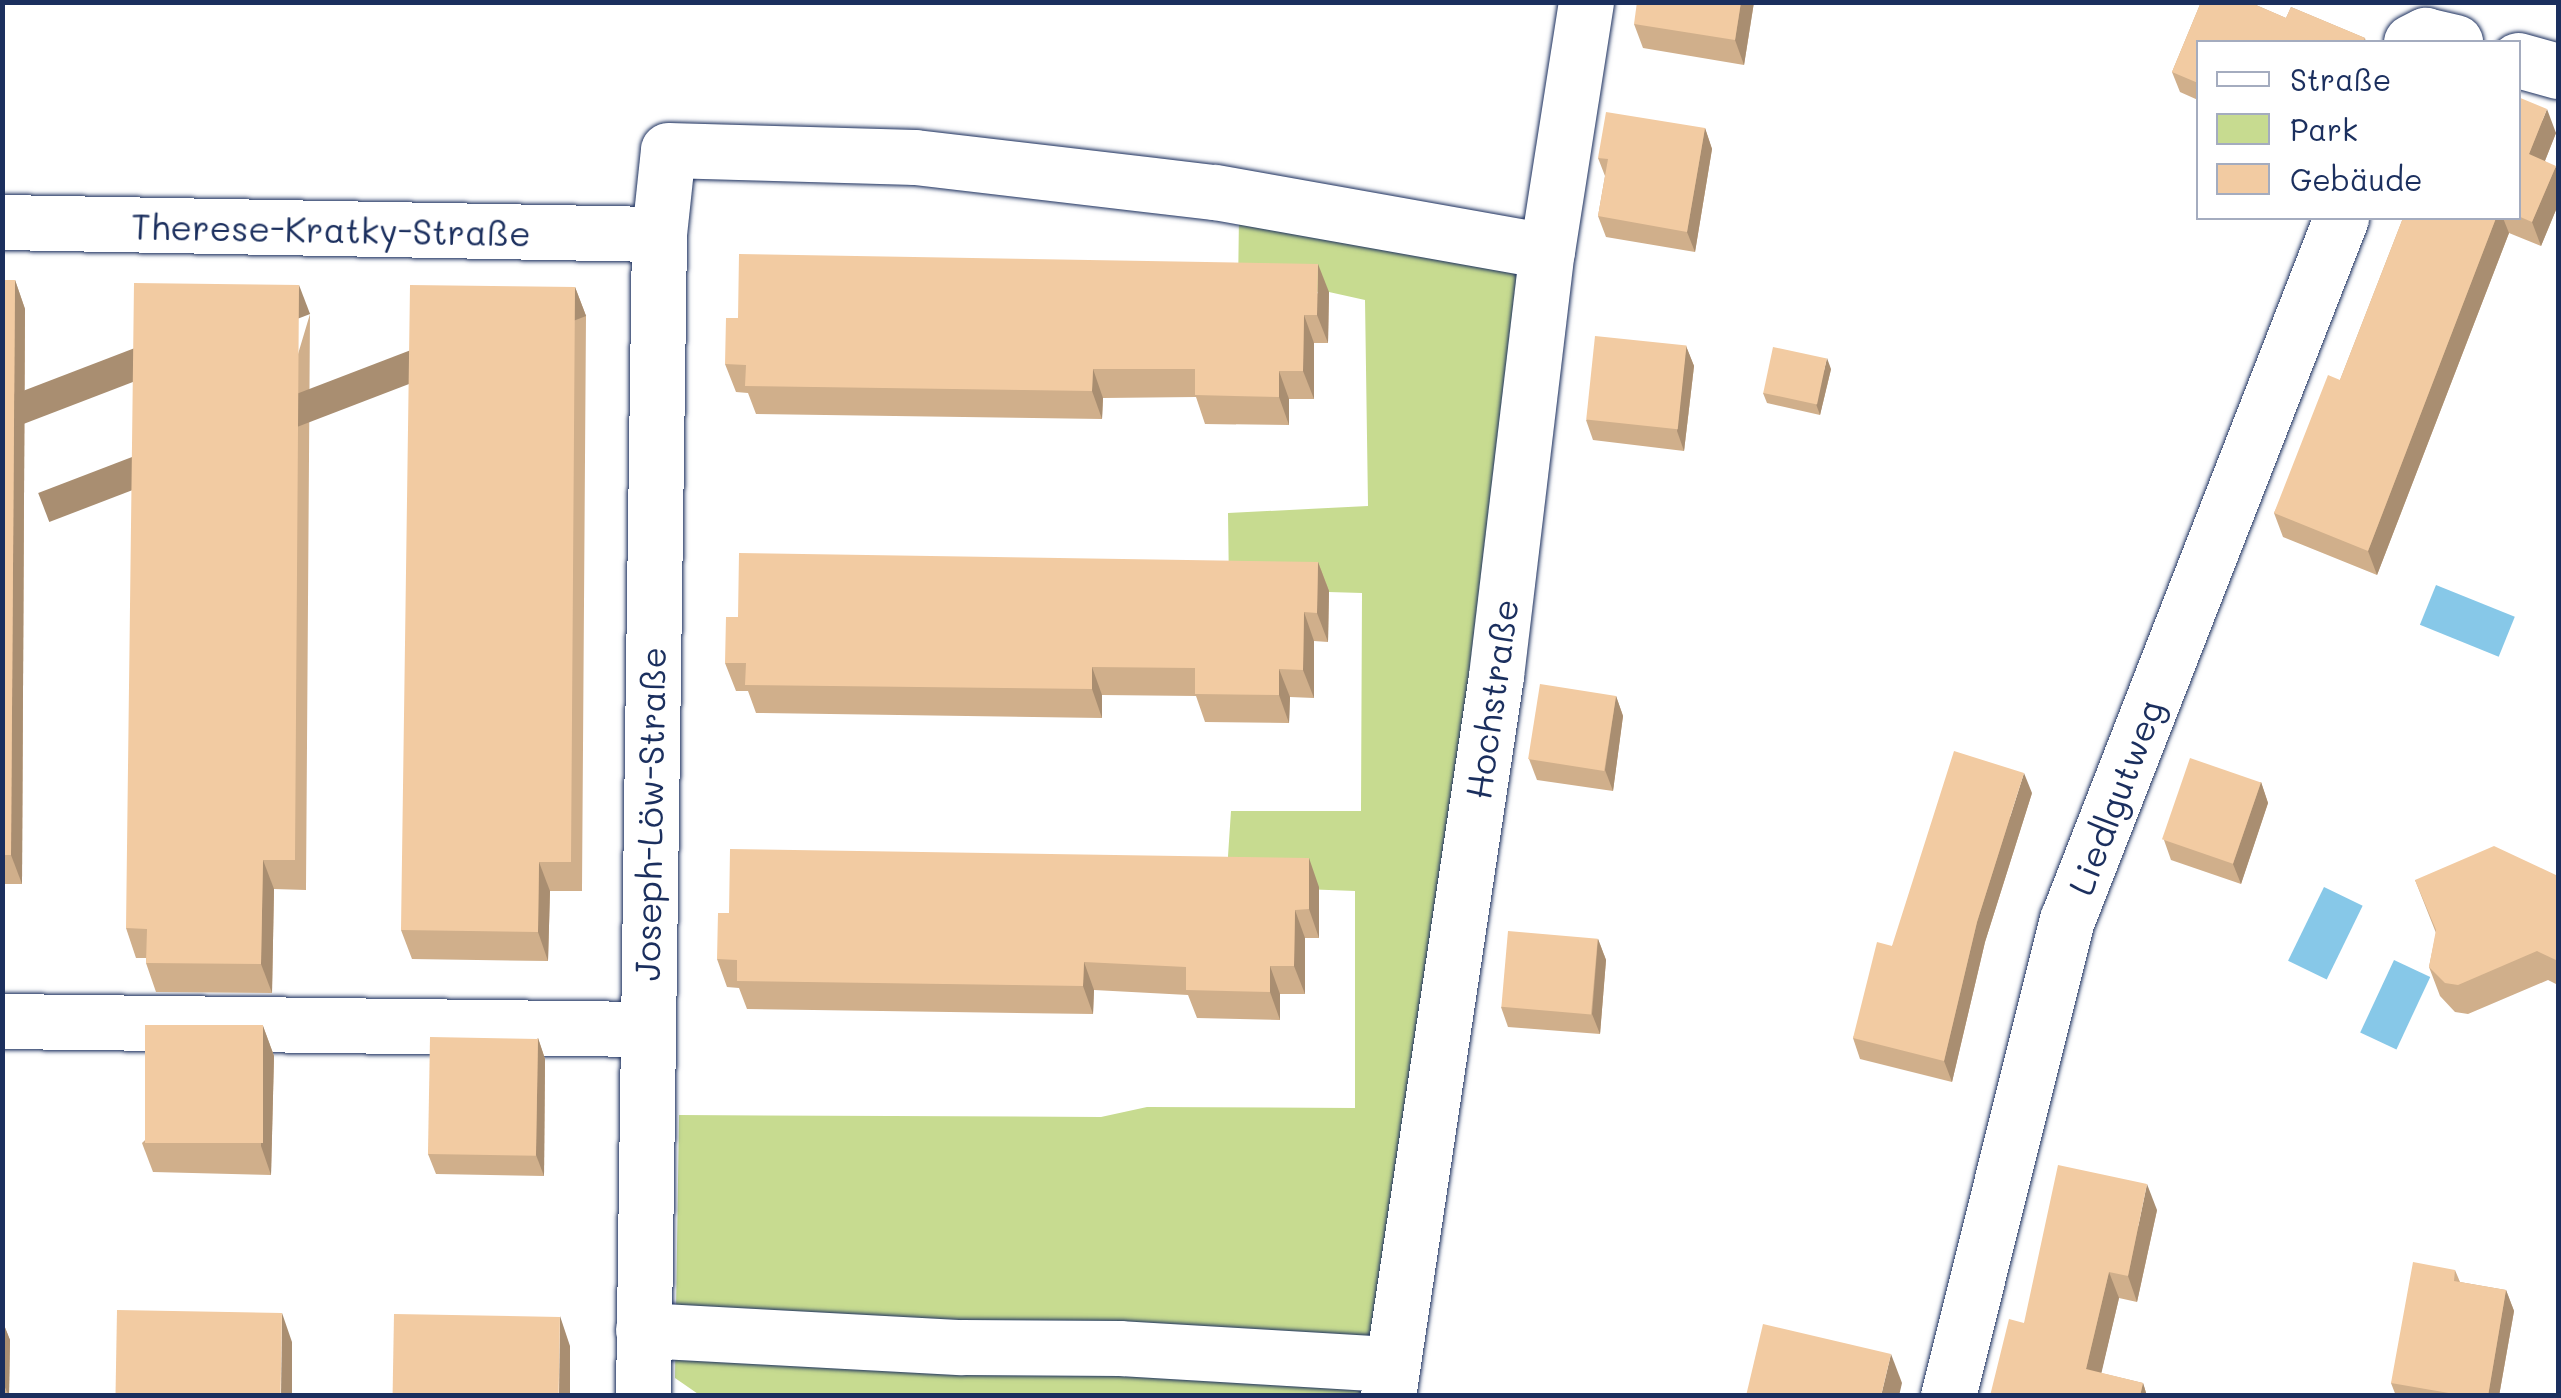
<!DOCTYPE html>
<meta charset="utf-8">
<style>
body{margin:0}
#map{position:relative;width:2561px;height:1398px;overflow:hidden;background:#fff;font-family:Mali,sans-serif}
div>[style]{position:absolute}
.green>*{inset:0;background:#c7db90}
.water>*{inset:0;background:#87c8e8;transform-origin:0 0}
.roads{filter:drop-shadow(0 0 2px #1b2f5e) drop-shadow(0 0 2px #1b2f5e)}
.minor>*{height:55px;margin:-27.5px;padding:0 27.5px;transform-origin:27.5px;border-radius:27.5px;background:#fff}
.wall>*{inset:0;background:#d0af8b}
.shaded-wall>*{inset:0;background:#a98e71;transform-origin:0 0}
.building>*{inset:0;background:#f2cba2;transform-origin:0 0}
span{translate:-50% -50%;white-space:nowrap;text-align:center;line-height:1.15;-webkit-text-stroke:8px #fff;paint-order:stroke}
.street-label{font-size:35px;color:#1b2f5e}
.frame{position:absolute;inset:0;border:5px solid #1b2f5e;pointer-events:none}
.legend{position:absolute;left:2196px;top:40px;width:325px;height:180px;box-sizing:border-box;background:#fff;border:2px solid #a4acbf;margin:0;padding:12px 18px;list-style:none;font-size:30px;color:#1b2f5e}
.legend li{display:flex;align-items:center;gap:20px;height:50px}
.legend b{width:50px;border:2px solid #a4acbf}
</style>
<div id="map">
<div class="green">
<i style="clip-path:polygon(1239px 214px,1517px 272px,1524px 320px,1365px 1395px,701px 1396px,675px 1378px,679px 1115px,1101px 1117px,1147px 1107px,1355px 1108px,1355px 891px,1226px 886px,1231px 811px,1361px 811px,1362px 593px,1229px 589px,1228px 513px,1368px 506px,1365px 300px,1329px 292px,1238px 291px)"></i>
</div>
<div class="water">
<i style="left:2436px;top:585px;width:85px;height:43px;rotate:22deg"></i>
<i style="left:2324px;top:887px;width:43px;height:82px;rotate:26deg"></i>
<i style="left:2394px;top:960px;width:40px;height:80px;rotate:25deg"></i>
</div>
<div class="roads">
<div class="minor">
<i style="left:2411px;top:42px;width:16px;rotate:-27deg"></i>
<i style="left:2425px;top:35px;width:31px;rotate:13deg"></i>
<i style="left:2518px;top:60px;width:41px;rotate:15.4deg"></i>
<i style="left:2px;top:222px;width:657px;rotate:1.05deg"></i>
<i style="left:2px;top:1021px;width:643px;rotate:0.71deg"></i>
<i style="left:643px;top:1330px;width:319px;rotate:3.1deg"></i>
<i style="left:962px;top:1347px;width:158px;rotate:0.4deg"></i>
<i style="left:1120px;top:1348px;width:273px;rotate:3.4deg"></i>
<i style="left:643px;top:1396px;width:1162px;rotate:-89.21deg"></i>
<i style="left:659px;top:234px;width:84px;rotate:-83.9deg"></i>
<i style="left:668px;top:150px;width:247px;rotate:1.6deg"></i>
<i style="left:915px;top:157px;width:302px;rotate:6.7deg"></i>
<i style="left:1215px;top:192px;width:337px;rotate:10.1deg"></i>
<i style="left:1388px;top:1396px;width:728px;rotate:-81.47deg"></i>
<i style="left:1496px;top:676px;width:428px;rotate:-83.2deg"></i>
<i style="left:1547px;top:251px;width:252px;rotate:-81.1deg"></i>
<i style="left:1948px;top:1396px;width:491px;rotate:-76deg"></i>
<i style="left:2067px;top:920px;width:754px;rotate:-68.68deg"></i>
</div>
</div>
<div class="wall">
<i style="clip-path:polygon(1754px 2px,1744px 65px,1643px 48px,1634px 24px)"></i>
<i style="clip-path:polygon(2201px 2px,2249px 2px,2286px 18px,2291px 7px,2365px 38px,2366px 42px,2198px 42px,2198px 100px,2180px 92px,2172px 72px)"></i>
<i style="clip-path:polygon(2518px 97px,2556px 133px,2545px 161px,2558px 172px,2558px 205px,2541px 246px,2509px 233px,2377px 575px,2283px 537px,2274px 513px,2340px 380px,2403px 218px,2518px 218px)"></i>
<i style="clip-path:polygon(1705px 128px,1712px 149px,1695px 252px,1606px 237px,1598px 216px,1605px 176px,1598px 158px)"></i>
<i style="clip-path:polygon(2px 280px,15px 280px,25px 309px,22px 884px,2px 884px)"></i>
<i style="clip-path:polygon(575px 287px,586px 316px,582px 891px,550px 891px,548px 961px,412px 959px,401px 930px)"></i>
<i style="clip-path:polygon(1329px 292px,1328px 343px,1314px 343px,1314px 399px,1289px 399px,1289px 425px,1205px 424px,1196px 397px,1103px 398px,1102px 419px,756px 414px,748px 393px,736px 392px,725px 364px)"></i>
<i style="clip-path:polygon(310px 314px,306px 890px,274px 889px,272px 993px,156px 992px,146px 963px,146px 958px,136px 958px,126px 928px)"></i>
<i style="clip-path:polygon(1686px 346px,1694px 366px,1684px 451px,1593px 440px,1586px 420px)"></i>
<i style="clip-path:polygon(1831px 369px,1820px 415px,1767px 403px,1763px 393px)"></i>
<i style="clip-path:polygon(1318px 562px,1329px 591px,1328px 642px,1314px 641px,1314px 698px,1290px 697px,1289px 723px,1205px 722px,1196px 696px,1102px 695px,1102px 718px,756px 713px,748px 691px,736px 691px,725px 663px,738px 617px)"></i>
<i style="clip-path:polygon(1616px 696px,1623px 716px,1613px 791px,1537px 780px,1529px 759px)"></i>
<i style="clip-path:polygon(2261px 782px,2268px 803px,2241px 884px,2171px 860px,2164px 840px)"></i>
<i style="clip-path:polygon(2032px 793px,1985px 942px,1952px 1082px,1860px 1059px,1853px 1038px,1892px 946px)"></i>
<i style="clip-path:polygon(2558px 876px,2558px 985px,2548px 980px,2468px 1014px,2455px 1012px,2440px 996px,2429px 967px,2436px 933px,2415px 880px)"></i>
<i style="clip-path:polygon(1319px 887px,1319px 938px,1305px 938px,1305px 994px,1280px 994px,1280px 1020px,1197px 1018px,1188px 995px,1094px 990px,1093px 1014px,747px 1009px,739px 988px,727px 987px,717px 959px)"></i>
<i style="clip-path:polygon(1598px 939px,1606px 960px,1600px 1034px,1508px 1027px,1501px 1007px)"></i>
<i style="clip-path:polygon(263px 1026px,274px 1056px,271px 1175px,153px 1172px,142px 1143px)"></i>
<i style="clip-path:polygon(538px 1038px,545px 1059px,544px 1176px,436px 1174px,428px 1154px)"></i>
<i style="clip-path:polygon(2157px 1210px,2137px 1302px,2119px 1298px,2101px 1373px,2143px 1383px,2147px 1396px,1990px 1396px,2024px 1323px)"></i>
<i style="clip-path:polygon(2455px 1270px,2460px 1282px,2506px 1290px,2514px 1311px,2499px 1396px,2396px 1396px,2391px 1383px)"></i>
<i style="clip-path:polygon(2px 1320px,10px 1340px,9px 1396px,2px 1396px)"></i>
</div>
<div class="shaded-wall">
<i style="clip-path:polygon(1741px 2px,1754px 2px,1744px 65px,1735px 40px)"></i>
<i style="clip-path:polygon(2547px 109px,2556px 133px,2538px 178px,2529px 154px)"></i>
<i style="clip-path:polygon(1705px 128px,1712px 149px,1695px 252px,1687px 232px)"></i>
<i style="clip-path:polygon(2556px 166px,2558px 172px,2558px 205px,2541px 246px,2532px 222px)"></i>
<i style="clip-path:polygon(2496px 218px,2503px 218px,2509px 233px,2377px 575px,2368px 551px)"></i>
<i style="clip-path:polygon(1318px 264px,1329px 292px,1328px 343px,1317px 315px)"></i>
<i style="clip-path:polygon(15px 280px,25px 309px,22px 884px,11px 855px)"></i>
<i style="left:299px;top:285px;width:31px;height:575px;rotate:69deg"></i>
<i style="left:575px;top:287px;width:31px;height:575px;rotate:69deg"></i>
<i style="clip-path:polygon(1304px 315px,1314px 343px,1314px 399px,1303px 371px)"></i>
<i style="clip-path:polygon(1686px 346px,1694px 366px,1684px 451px,1677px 431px)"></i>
<i style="clip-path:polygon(1827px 358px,1831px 369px,1820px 415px,1816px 404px)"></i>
<i style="clip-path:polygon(1093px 369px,1103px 398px,1102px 419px,1092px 391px)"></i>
<i style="clip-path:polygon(1279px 371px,1289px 399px,1289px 425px,1279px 397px)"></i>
<i style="clip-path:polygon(1318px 562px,1329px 591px,1328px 642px,1317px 613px)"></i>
<i style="clip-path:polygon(1304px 612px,1314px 641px,1314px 698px,1303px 670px)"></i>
<i style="clip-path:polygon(1092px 667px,1102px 695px,1102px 718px,1092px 689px)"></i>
<i style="clip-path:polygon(1279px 669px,1290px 697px,1289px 723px,1279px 695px)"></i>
<i style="clip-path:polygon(1616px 696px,1623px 716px,1613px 791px,1605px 770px)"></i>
<i style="clip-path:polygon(2024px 773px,2032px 793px,1985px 942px,1952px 1082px,1944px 1061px,1977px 922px)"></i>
<i style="clip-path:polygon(2261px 782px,2268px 803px,2241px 884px,2233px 864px)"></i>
<i style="clip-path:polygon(1309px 858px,1319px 887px,1319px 938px,1309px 909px)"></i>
<i style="clip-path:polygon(263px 860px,274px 889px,272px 993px,261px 964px)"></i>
<i style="clip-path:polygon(539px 862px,550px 891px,548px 961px,538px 932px)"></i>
<i style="clip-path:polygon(1295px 910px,1305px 938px,1305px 994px,1294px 966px)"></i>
<i style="clip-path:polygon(1598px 939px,1606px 960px,1600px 1034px,1592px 1014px)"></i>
<i style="clip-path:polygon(1084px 962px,1094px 990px,1093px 1014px,1083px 986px)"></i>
<i style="clip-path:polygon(1270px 966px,1280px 994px,1280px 1020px,1270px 992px)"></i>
<i style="clip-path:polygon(263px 1026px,274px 1056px,271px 1175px,261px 1146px)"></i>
<i style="clip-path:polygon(538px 1038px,545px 1059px,544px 1176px,536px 1155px)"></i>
<i style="clip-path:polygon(2147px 1184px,2157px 1210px,2137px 1302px,2128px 1276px)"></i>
<i style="clip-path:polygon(2109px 1272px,2119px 1298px,2096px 1396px,2086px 1369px)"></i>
<i style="clip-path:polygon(2506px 1290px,2514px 1311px,2499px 1396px,2488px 1396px)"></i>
<i style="clip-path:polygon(282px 1313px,292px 1342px,292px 1396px,281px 1396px)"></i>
<i style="clip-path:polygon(560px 1316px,570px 1346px,570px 1396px,559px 1396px)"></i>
<i style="clip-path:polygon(2px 1320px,10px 1340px,9px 1396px,2px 1381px)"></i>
<i style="clip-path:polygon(1891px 1354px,1902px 1383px,1899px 1396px,1881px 1396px)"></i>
<i style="clip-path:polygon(2143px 1383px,2147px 1396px,2140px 1396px)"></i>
</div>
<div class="building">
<i style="clip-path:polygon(1637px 2px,1741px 2px,1735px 40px,1634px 24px)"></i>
<i style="clip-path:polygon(2201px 2px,2249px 2px,2286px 18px,2291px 7px,2365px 38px,2363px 42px,2198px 42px,2198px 83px,2172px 72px)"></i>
<i style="clip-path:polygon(2518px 97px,2547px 109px,2529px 154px,2556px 166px,2532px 222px,2518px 216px)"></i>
<i style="clip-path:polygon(1606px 112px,1705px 128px,1687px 232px,1598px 216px,1608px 159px,1598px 158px)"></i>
<i style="clip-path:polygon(2403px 218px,2496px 218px,2368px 551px,2274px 513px,2328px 375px,2340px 380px)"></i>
<i style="clip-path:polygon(739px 254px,1318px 264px,1317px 315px,1304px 315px,1303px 371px,1279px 371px,1279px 397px,1195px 395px,1195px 369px,1093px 369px,1092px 391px,745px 386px,746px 365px,725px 364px,726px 318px,738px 318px)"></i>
<i style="clip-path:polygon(2px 280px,15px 280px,11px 855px,2px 855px)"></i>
<i style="clip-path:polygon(134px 283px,299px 285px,295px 860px,263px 860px,261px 964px,146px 963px,147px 929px,126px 928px)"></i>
<i style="clip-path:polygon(410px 285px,575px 287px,571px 862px,539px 862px,538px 932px,401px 930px)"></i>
<i style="left:1595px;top:336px;width:92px;height:84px;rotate:6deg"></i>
<i style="left:1773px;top:347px;width:55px;height:47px;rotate:12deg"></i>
<i style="clip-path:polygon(739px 553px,1318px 562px,1317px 613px,1304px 612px,1303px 670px,1279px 669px,1279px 695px,1195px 694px,1195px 668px,1092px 667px,1092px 689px,745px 685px,746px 663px,725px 663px,726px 617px,738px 617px)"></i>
<i style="left:1540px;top:684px;width:77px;height:76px;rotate:9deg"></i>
<i style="clip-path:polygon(1954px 751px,2024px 773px,1977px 922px,1944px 1061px,1853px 1038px,1877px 942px,1892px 946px)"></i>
<i style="left:2190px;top:758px;width:75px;height:86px;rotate:19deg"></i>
<i style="clip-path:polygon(2494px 846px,2558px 876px,2558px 961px,2537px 951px,2458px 985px,2445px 983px,2429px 967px,2436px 930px,2415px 880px)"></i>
<i style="clip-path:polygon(730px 849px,1309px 858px,1309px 909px,1295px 910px,1294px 966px,1270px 966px,1270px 992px,1186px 990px,1186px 967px,1084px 962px,1083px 986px,737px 981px,737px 960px,717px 959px,718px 913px,729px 913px)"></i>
<i style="left:1508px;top:931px;width:90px;height:76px;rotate:5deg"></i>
<i style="left:145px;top:1025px;width:118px;height:118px"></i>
<i style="left:430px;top:1037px;width:108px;height:117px;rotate:1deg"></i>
<i style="clip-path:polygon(2058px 1165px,2147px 1184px,2128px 1276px,2109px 1272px,2086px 1369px,2143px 1383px,2140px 1396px,1990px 1396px,2009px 1319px,2024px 1323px)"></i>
<i style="clip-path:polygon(2413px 1262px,2455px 1270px,2454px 1281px,2506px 1290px,2488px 1396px,2466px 1396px,2391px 1383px)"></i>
<i style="left:117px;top:1310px;width:165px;height:86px;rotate:1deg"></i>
<i style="left:394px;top:1314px;width:166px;height:82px;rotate:1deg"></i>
<i style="clip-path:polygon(1763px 1324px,1891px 1354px,1881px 1396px,1746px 1396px)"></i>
</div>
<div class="street-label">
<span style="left:331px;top:229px;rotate:1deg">Therese-Kratky-Straße</span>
<span style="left:1491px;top:699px;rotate:-82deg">Hochstraße</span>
<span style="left:2115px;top:797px;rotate:-69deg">Liedlgutweg</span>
<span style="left:649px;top:814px;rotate:-89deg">Joseph-Löw-Straße</span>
</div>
<div class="frame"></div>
<ul class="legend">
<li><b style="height:12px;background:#fff"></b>Straße</li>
<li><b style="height:28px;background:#c7db90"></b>Park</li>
<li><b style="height:28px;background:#f2cba2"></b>Gebäude</li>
</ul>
</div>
